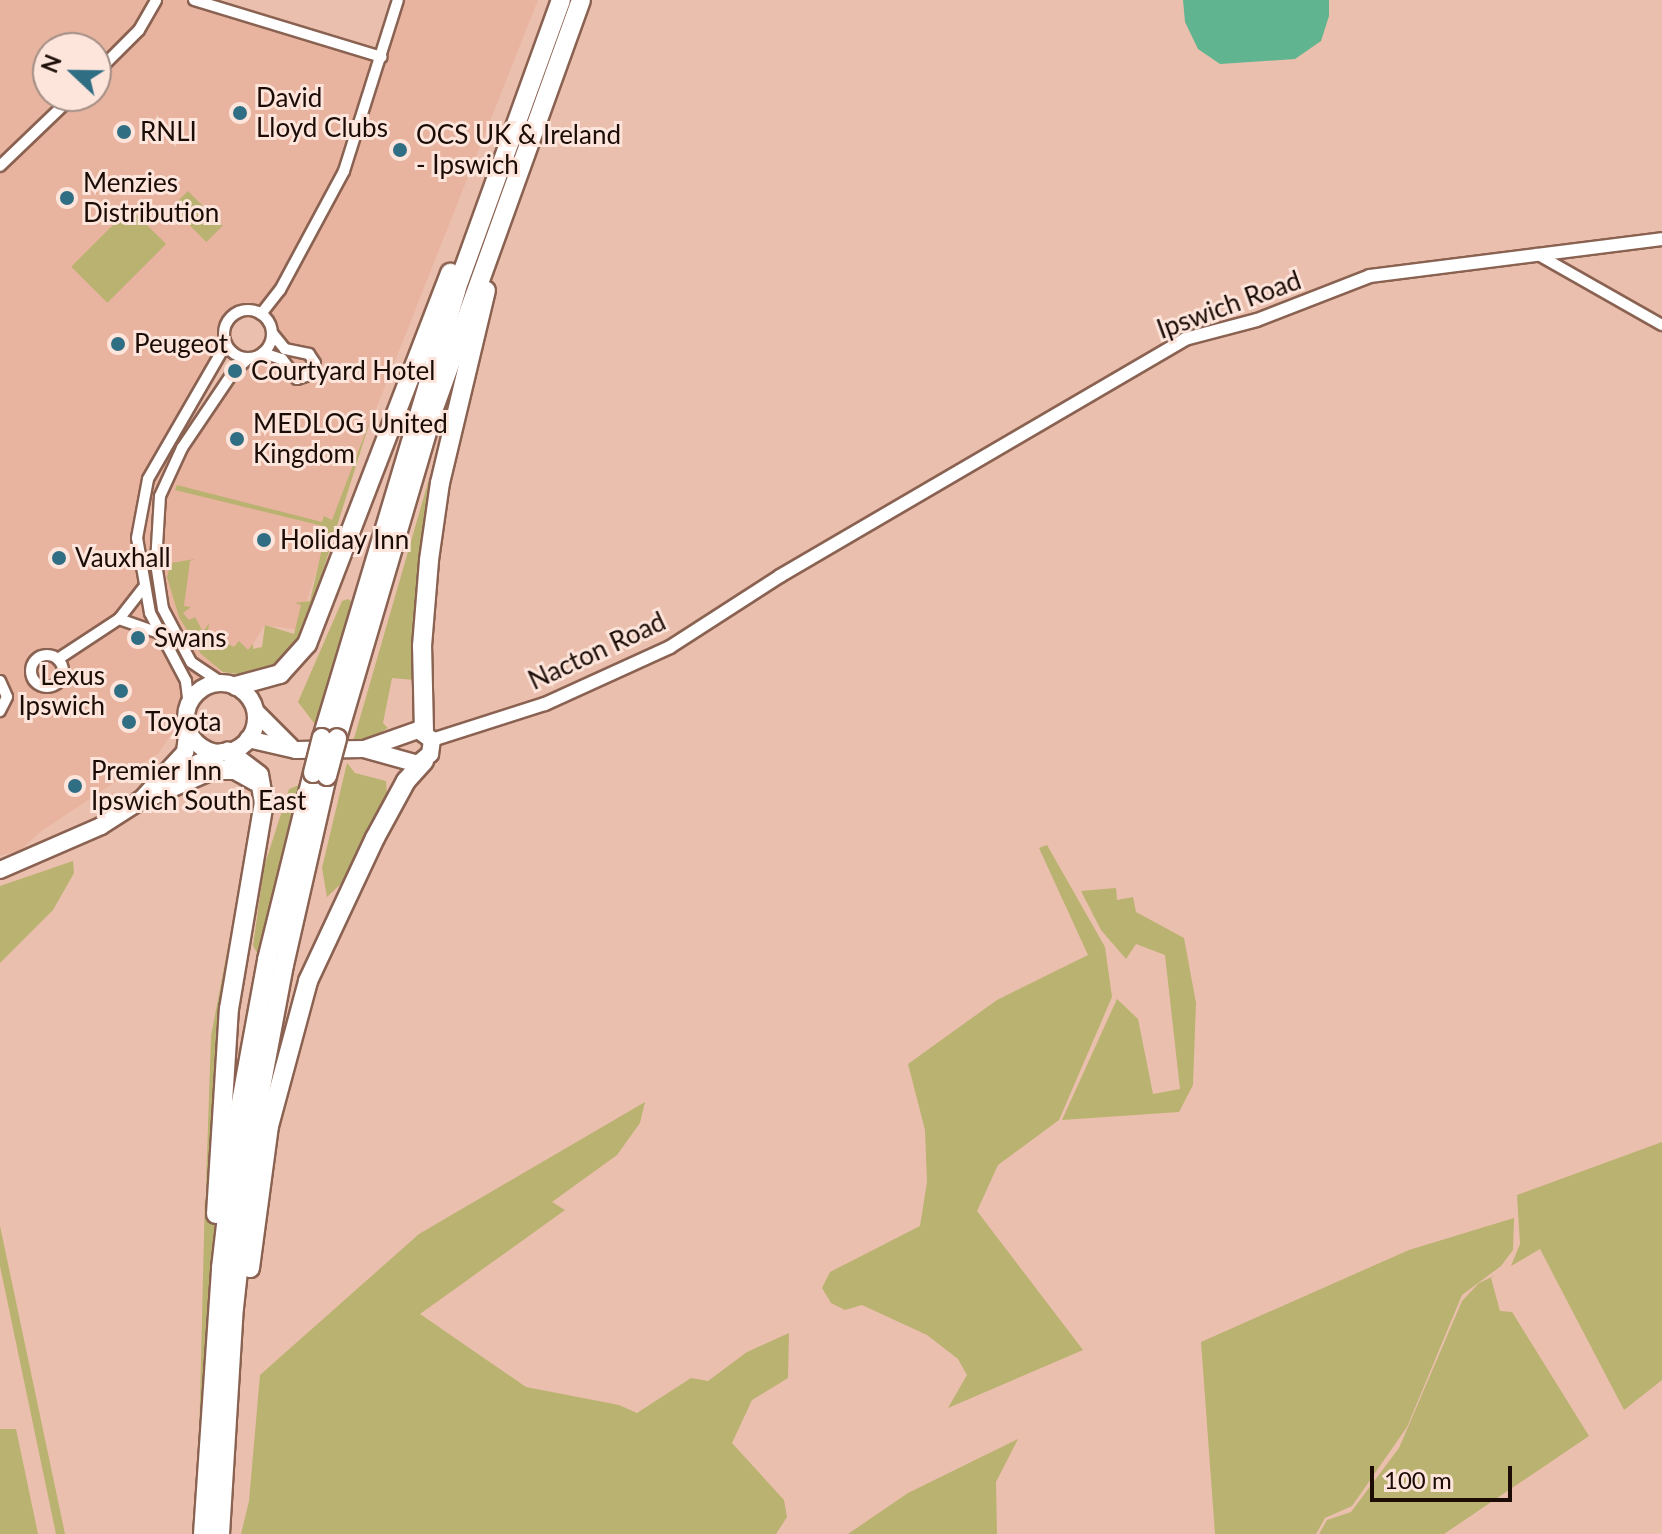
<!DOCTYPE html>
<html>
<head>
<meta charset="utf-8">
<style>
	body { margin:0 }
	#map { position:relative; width:1662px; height:1534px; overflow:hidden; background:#ebbfad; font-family:Lato,sans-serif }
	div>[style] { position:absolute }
	.built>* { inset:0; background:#e8b49f }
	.green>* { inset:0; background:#b9b270; transform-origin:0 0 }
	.water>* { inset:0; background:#60b590 }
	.roads { filter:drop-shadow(2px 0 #8a6252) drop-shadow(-2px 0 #8a6252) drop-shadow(0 2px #8a6252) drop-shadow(0 -2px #8a6252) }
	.minor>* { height:10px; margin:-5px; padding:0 5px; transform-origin:5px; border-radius:5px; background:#fff }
	.minor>.ring { margin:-5px; padding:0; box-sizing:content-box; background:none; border:10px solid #fff; border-radius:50% }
	.tertiary>* { height:12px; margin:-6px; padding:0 6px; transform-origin:6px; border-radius:6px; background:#fff }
	.primary>* { height:16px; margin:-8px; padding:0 8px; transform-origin:8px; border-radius:8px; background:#fff }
	.primary>.ring { margin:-8px; padding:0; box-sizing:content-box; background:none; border:16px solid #fff; border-radius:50% }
	.trunk>* { height:18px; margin:-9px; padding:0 9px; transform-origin:9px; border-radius:9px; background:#fff }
	.bridges { filter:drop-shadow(2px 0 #8a6252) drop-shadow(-2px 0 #8a6252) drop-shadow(0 2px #8a6252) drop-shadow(0 -2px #8a6252) }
	.trunk-bridge>* { height:18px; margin:-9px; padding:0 9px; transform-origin:9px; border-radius:9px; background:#fff }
	.dots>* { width:22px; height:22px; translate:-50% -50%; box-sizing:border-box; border:4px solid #fde5dc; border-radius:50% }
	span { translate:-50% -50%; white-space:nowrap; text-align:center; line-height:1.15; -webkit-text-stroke:6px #fde5dc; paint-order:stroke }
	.poi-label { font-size:26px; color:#1b0c06 }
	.left { translate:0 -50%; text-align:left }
	.right { translate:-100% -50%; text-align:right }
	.street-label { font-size:26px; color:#1b0c06 }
	.north { position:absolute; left:32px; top:32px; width:80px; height:80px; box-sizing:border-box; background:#fde5dc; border:2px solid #a38e86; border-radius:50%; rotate:292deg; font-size:22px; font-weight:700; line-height:32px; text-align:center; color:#1b0c06 }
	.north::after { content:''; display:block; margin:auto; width:28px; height:36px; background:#306e84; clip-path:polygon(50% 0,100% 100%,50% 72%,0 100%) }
	.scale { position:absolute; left:1370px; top:1466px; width:142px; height:36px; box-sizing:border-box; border:4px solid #1b0c06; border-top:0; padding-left:10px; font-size:24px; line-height:28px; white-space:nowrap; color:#1b0c06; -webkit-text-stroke:6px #fde5dc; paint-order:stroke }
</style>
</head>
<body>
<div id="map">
	<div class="built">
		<div style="clip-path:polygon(evenodd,0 0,194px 0,382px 57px,398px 0,538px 0,332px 520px,298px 630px,265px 625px,236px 670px,211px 672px,193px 684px,179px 702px,173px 731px,159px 753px,40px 832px,21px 850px,0 856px,0 0,48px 48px,96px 48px,96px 96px,48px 96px,48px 48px,0 0,245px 310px,270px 322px,268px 348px,249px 358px,182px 447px,168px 437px,226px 344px,229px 320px,245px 310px)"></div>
	</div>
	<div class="green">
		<div style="left:188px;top:191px;width:49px;height:23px;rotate:45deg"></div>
		<div style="left:130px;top:208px;width:51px;height:83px;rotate:45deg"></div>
		<div style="clip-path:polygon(371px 418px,310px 612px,292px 650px,294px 660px,254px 676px,223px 672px,201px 654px,179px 617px,167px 577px,171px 563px,195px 559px,190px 561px,184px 606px,191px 607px,183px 613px,189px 620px,195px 617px,203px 632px,209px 623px,208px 631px,219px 638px,223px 633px,222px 641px,234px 647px,239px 641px,248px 650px,253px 644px,253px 649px,262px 647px,265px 625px,294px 634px,301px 605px,295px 603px,310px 601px,327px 527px,175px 490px,177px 485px,322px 522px,324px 516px,332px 520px)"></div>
		<div style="clip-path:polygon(429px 479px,433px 481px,415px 680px,392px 678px,383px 723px,388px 728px,351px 749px)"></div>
		<div style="clip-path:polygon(348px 599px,355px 604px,317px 727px,298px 702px,342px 601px)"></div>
		<div style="clip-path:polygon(347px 763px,355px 773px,386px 781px,387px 795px,347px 878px,327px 897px,322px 868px)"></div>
		<div style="clip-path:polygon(299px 785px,306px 787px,266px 951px,258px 954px,253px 946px,264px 867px,289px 789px)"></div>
		<div style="clip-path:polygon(1047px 845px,1105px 947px,1112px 997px,1059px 1120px,998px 1165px,977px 1211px,1083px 1350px,948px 1408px,967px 1375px,958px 1359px,927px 1335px,862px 1305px,845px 1310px,831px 1303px,822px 1288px,830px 1272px,920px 1226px,927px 1182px,925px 1130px,908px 1064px,997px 1000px,1088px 955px,1039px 848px)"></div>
		<div style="clip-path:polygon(247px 847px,227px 981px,211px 1379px,206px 1441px,199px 1441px,205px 1195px,209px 1222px,215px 1222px,206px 1186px,211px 1036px)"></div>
		<div style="clip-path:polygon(73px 861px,74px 873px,53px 910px,0 963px,0 886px)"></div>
		<div style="clip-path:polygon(1116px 888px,1117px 900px,1133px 897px,1136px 912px,1184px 938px,1196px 1003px,1193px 1085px,1179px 1112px,1062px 1120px,1117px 999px,1138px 1019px,1153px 1094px,1180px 1089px,1165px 955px,1136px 944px,1126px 959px,1101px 930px,1081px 891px)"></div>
		<div style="clip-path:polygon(645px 1102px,640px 1123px,617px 1155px,552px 1202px,565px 1210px,420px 1314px,526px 1387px,619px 1405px,637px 1413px,691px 1378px,708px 1381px,747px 1352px,789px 1333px,788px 1378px,752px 1400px,732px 1443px,784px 1500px,787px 1517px,776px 1534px,241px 1534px,249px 1501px,260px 1375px,419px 1234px)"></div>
		<div style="clip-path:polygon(1662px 1142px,1662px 1380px,1624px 1410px,1540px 1249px,1511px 1266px,1520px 1244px,1517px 1195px)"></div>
		<div style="clip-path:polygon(1514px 1218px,1513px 1250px,1501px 1266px,1462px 1295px,1407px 1427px,1352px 1506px,1325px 1518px,1316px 1534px,1215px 1534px,1201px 1342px,1409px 1250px)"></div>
		<div style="clip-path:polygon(0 1226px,65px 1534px,56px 1534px,0 1266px)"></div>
		<div style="clip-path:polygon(1496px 1275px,1491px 1278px,1500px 1311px,1512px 1312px,1589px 1436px,1444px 1534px,1319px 1534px,1327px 1520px,1351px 1512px,1399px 1448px,1462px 1301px,1479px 1283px)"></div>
		<div style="clip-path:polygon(0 1429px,16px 1429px,38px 1534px,0 1534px)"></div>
		<div style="clip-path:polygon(1018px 1439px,996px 1482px,997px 1534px,848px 1534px,908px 1493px)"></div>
	</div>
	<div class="water">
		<div style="clip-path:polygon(1183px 0,1329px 0,1329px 16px,1321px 41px,1295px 59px,1220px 64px,1198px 49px,1185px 22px)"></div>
	</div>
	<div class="roads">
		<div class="minor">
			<div style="left:194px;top:0;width:196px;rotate:16.9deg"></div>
			<div style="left:96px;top:73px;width:61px;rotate:-45deg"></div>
			<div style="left:139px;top:30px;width:34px;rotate:-60deg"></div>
			<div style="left:0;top:166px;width:101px;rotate:-43.8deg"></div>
			<div style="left:1537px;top:254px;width:144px;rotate:29.6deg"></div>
			<div class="ring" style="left:224px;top:310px;width:38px;height:38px"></div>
			<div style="left:261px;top:314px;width:31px;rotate:-52deg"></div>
			<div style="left:280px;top:290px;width:135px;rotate:-61.7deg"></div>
			<div style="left:344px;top:171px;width:179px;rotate:-72.5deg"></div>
			<div style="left:263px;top:353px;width:20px;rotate:18deg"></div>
			<div style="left:282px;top:359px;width:25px;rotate:53deg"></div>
			<div style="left:297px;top:379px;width:16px;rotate:-18deg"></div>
			<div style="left:312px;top:374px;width:11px;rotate:-75deg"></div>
			<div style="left:315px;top:363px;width:11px;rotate:-124deg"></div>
			<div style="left:309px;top:354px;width:25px;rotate:-168deg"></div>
			<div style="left:285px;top:349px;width:19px;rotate:-129deg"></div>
			<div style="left:119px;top:619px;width:42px;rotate:19.3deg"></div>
			<div class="ring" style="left:31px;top:655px;width:22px;height:22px"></div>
			<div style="left:58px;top:659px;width:73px;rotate:-33.3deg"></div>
			<div style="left:119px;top:619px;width:39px;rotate:-52deg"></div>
			<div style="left:0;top:681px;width:17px;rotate:66deg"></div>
			<div style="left:7px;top:697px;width:16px;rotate:117deg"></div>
			<div style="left:222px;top:683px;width:37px;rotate:-146deg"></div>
			<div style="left:191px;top:662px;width:60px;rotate:-117.8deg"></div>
			<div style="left:163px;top:609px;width:47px;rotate:-98.7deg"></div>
			<div style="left:156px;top:563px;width:67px;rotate:-86.6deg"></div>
			<div style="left:160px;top:496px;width:53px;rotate:-65.4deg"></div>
			<div style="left:182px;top:448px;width:93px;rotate:-56deg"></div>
			<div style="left:234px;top:371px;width:20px;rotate:-41deg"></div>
			<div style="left:189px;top:706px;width:25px;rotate:-97deg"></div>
			<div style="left:186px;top:681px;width:77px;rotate:-117.9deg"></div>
			<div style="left:150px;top:613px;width:76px;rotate:-99.8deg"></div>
			<div style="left:137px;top:538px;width:60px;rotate:-79.4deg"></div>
			<div style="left:148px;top:479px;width:156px;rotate:-60deg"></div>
		</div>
		<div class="tertiary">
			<div style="left:432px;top:740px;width:119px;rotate:-17.7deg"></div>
			<div style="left:545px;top:704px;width:137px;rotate:-24.5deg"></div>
			<div style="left:670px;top:647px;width:131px;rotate:-32.8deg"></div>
			<div style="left:780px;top:576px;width:469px;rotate:-30.3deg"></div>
			<div style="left:1185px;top:339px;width:74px;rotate:-14.8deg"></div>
			<div style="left:1257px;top:320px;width:121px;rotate:-21.3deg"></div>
			<div style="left:1370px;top:276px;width:294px;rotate:-7.2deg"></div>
		</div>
		<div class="primary">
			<div class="ring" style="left:186px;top:683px;width:54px;height:54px"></div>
			<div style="left:256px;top:712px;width:49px;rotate:45deg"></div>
			<div style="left:248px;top:739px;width:49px;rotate:12.9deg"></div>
			<div style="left:296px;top:750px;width:68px;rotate:-0.8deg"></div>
			<div style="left:364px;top:749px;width:56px;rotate:15.5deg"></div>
			<div style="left:418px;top:764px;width:16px;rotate:-40deg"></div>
			<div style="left:430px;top:754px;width:14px;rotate:-82deg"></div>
			<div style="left:432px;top:740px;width:17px;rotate:-144deg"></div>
			<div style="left:418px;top:730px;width:57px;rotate:160.6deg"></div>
			<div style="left:169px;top:776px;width:58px;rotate:-24.4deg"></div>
			<div style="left:0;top:870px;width:110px;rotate:-23.5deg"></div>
			<div style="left:101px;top:826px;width:46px;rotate:-32.7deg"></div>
			<div style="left:140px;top:801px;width:67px;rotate:-47.4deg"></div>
			<div style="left:185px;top:752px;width:26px;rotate:-83deg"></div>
		</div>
		<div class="trunk">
			<div style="left:236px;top:686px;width:46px;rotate:-15.3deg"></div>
			<div style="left:280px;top:674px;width:40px;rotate:-48deg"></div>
			<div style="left:307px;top:644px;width:398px;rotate:-68.9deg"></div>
			<div style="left:424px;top:732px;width:86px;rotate:-91.3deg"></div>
			<div style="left:422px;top:646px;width:86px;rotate:-85.3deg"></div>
			<div style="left:429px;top:560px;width:78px;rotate:-81.9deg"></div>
			<div style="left:440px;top:483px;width:198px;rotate:-76.6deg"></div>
			<div style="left:322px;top:738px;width:468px;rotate:-73.3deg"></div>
			<div style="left:456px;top:290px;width:308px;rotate:-70.1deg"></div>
			<div style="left:337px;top:738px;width:341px;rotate:-73.6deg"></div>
			<div style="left:433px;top:411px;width:437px;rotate:-70.2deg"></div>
			<div style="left:140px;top:801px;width:78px;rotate:-23.3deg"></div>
			<div style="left:212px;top:770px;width:23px"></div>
			<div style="left:235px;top:770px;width:23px;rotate:29deg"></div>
			<div style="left:216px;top:1214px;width:205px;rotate:-86.4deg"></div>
			<div style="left:229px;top:1009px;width:209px;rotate:-80.4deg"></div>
			<div style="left:264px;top:803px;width:28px;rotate:-100deg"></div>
			<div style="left:259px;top:775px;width:39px;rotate:-143deg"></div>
			<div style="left:250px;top:1268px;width:143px;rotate:-82.4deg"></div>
			<div style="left:269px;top:1126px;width:150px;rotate:-74.9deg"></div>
			<div style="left:308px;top:981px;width:158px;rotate:-64.9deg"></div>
			<div style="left:375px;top:838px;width:65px;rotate:-61.5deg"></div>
			<div style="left:406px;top:781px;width:27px;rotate:-48deg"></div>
			<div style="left:203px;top:1534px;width:267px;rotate:-86.1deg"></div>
			<div style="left:221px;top:1268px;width:156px;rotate:-83.4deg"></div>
			<div style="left:239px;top:1113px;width:156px;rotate:-79.6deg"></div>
			<div style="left:267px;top:960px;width:193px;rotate:-76.2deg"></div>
			<div style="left:220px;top:1534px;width:226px;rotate:-86.5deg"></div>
			<div style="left:234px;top:1308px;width:184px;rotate:-83.8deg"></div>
			<div style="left:254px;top:1125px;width:163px;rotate:-79.4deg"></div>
			<div style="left:284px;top:965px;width:194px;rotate:-77.2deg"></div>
		</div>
	</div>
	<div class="bridges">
		<div class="trunk-bridge">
			<div style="left:313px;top:773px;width:36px;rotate:-76deg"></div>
			<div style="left:327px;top:776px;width:39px;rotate:-75deg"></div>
		</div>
	</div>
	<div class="dots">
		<div style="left:240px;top:113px;background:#306e84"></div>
		<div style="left:124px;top:132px;background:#306e84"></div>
		<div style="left:400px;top:150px;background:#306e84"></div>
		<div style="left:67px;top:198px;background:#306e84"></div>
		<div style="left:118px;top:344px;background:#306e84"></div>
		<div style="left:235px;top:371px;background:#306e84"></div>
		<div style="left:237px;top:439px;background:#306e84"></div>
		<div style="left:264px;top:540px;background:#306e84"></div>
		<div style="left:59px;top:558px;background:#306e84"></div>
		<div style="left:138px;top:638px;background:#306e84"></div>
		<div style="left:121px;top:691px;background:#306e84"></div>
		<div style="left:129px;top:722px;background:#306e84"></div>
		<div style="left:75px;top:786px;background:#306e84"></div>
	</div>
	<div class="poi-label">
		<span class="left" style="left:256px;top:113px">David<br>Lloyd Clubs</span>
		<span class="left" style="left:140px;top:132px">RNLI</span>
		<span class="left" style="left:416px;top:150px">OCS UK &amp; Ireland<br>- Ipswich</span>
		<span class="left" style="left:83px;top:198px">Menzies<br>Distribution</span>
		<span class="left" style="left:134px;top:344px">Peugeot</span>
		<span class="left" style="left:251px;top:371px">Courtyard Hotel</span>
		<span class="left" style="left:253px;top:439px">MEDLOG United<br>Kingdom</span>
		<span class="left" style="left:280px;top:540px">Holiday Inn</span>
		<span class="left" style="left:75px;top:558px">Vauxhall</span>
		<span class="left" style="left:154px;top:638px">Swans</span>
		<span class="right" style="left:105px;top:691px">Lexus<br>Ipswich</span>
		<span class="left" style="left:145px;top:722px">Toyota</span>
		<span class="left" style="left:91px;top:786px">Premier Inn<br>Ipswich South East</span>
	</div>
	<div class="street-label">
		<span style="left:1229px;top:305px;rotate:-20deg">Ipswich Road</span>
		<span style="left:597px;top:651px;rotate:-25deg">Nacton Road</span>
	</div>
	<div class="north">N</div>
	<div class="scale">100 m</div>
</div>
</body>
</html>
